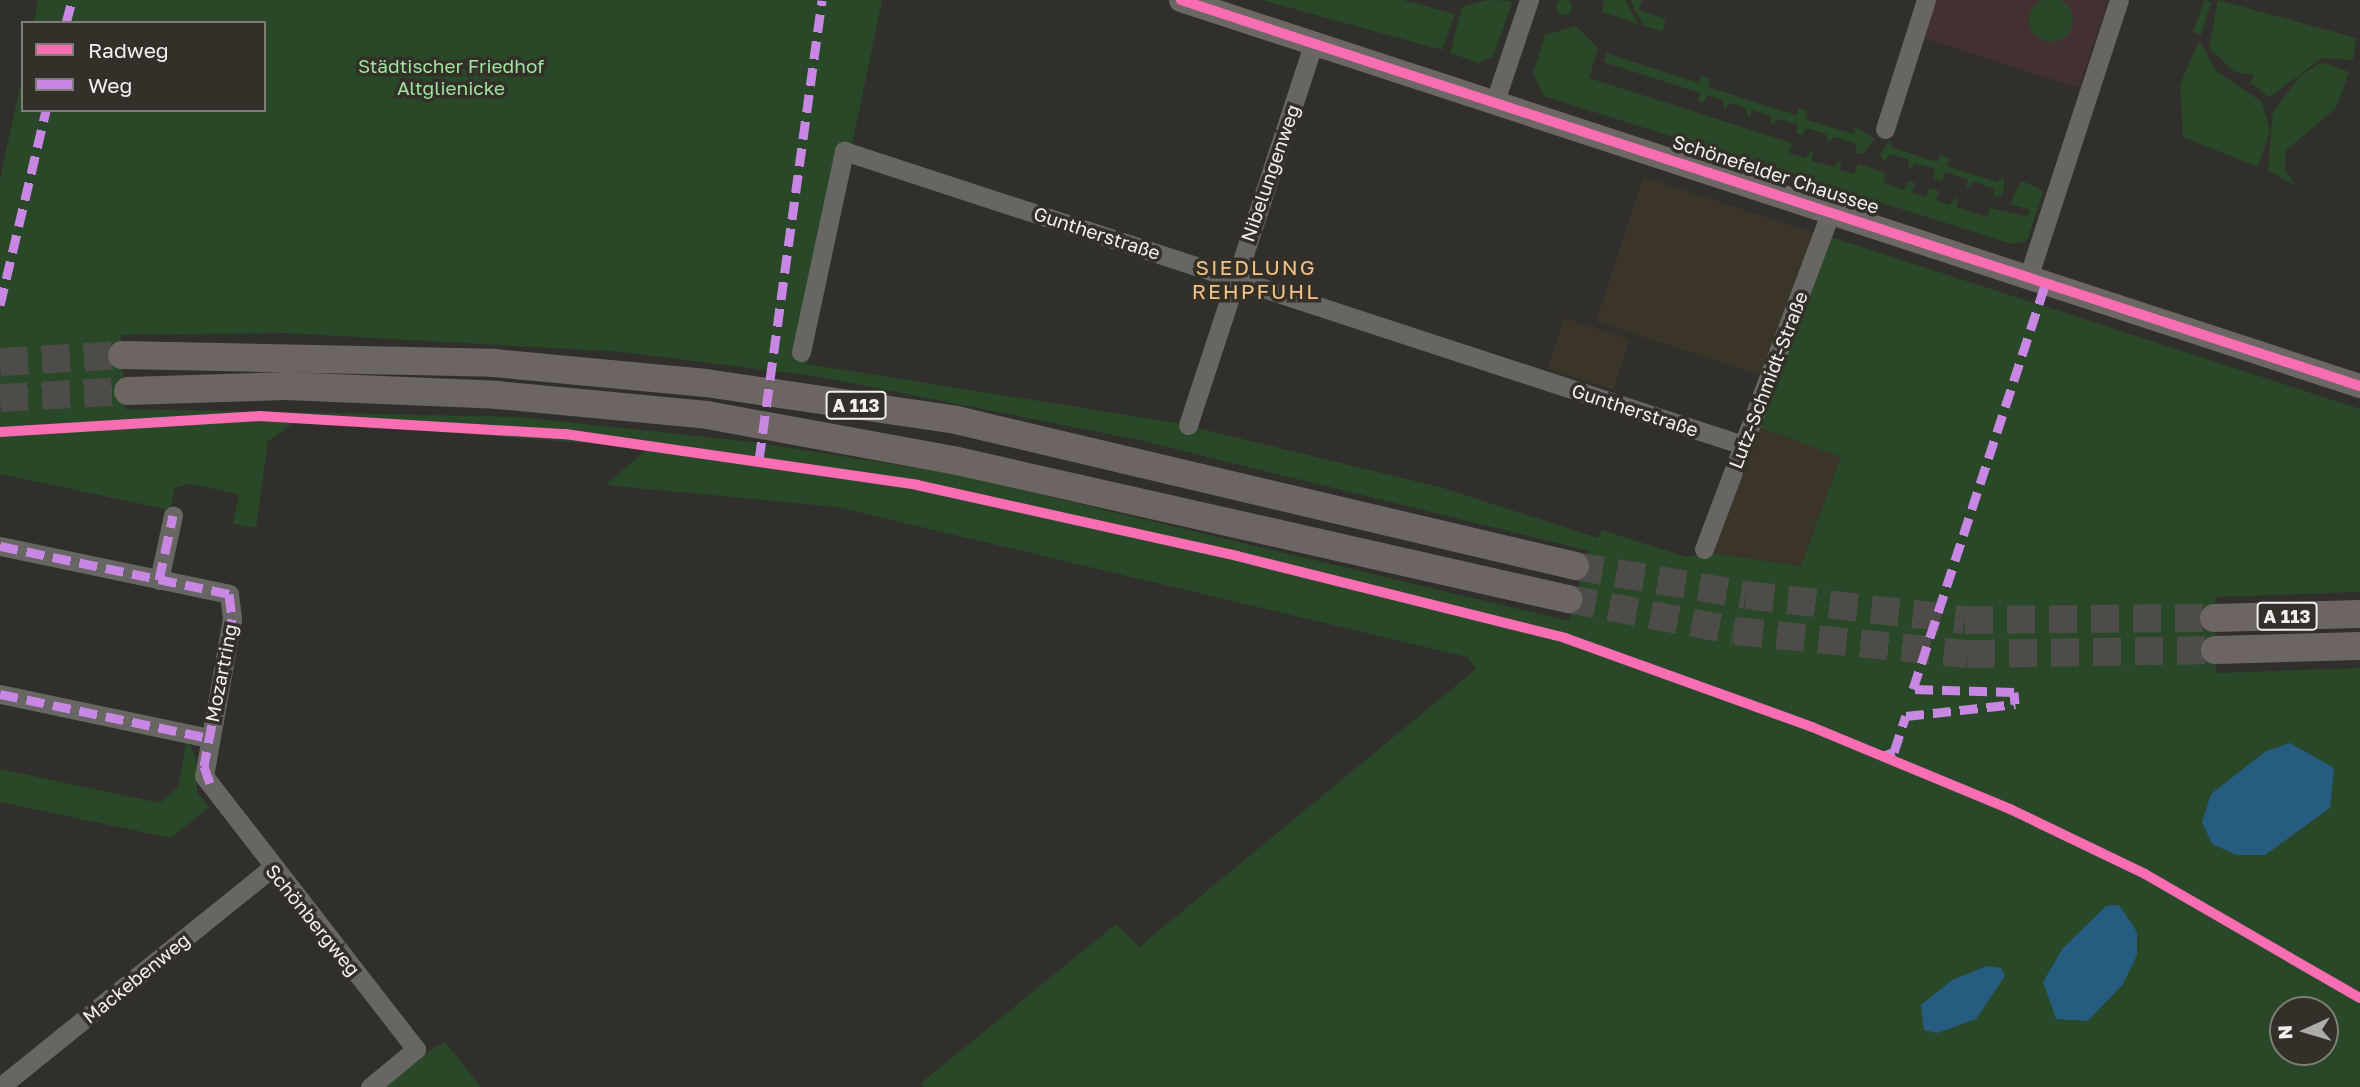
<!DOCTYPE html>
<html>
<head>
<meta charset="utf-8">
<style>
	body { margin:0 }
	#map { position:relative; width:2360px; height:1087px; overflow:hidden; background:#312f2b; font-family:"Golos Text",sans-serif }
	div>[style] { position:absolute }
	.built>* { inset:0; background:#3b3529; transform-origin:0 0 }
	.education>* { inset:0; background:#433131 }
	.green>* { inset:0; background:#294828 }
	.round { border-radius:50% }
	.water>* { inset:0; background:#275c81 }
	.highway-tunnel>* { height:28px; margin-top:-14px; transform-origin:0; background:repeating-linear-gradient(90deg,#4e4c48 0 28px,transparent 0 42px) }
	.minor>* { height:19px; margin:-9.5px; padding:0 9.5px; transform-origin:9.5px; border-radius:9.5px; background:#676663 }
	.major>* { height:24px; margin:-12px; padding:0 12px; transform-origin:12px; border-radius:12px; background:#6d6764 }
	.highway>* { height:28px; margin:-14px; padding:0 14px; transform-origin:14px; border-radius:14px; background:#6c6562 }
	.quiet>* { height:9px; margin-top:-4.5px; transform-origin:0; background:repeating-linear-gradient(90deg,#c787e3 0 18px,transparent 0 27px) }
	.cycleway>* { height:10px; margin:-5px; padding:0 5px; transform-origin:5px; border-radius:5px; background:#f96db3 }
	span { translate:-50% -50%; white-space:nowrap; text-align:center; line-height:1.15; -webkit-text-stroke:7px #333029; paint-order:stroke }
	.shield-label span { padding:2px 5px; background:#333029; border:2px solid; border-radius:5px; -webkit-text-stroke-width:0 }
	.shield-label { font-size:18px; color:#f2f0eb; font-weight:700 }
	.park-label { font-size:19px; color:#9fe59e }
	.street-label { font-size:19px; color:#f2f0eb }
	.neighbourhood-label { font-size:21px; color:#f7c384; letter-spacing:2px }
	.legend { position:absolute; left:21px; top:21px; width:245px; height:91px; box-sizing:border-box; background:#333029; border:2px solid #7f7d77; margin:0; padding:9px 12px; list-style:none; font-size:21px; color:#f2f0eb }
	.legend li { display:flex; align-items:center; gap:14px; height:35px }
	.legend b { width:35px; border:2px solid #7f7d77 }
	.north { position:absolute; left:2269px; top:996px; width:70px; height:70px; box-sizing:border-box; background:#333029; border:2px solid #7f7d77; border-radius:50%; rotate:266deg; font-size:19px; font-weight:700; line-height:28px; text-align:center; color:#f2f0eb }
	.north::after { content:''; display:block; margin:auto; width:24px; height:32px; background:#aeaca8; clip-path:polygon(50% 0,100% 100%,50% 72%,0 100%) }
</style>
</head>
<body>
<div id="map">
	<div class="built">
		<div style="left:1643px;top:177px;width:182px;height:152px;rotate:18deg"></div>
		<div style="left:1564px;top:318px;width:69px;height:53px;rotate:18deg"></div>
		<div style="clip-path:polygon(1756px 426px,1841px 457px,1801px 566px,1711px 553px)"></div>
	</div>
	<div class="education">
		<div style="clip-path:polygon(1935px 0,2108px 0,2079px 88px,1923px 38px)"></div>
	</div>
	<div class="green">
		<div class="round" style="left:2029px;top:-2px;width:44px;height:44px"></div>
		<div class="round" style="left:1556px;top:-1px;width:16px;height:16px"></div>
		<div style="clip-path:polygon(evenodd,38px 0,882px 0,807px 364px,1177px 423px,1443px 488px,1598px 538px,1602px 530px,1686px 557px,1711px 553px,1801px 566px,1841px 457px,1756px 426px,1828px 236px,2360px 409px,2360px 592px,2215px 597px,2216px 673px,2360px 668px,2360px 1087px,924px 1087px,921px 1083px,1116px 924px,1139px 947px,1476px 669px,1467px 657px,837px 507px,605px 485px,649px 448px,296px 421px,268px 441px,256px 528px,233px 524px,239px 494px,190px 484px,175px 488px,170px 510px,0 474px,0 179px,23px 73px,23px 110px,264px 110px,264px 23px,34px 23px,38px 0,286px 333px,623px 352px,815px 376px,1139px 440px,1589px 551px,1569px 621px,954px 474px,753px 442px,520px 417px,125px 409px,121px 335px,286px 333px,38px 0,2283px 1010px,2325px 1010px,2325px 1052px,2283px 1052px,2283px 1010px)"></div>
		<div style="clip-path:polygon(1262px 0,1403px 0,1455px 14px,1442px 50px)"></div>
		<div style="clip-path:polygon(1487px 0,1513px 1px,1493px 56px,1479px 63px,1450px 53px,1462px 7px)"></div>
		<div style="clip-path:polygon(1604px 0,1625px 0,1638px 24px,1602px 12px)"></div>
		<div style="clip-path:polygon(1630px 0,1642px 0,1639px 10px,1666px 19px,1662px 31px,1644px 26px)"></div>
		<div style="clip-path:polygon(2205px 0,2211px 3px,2201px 35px,2193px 32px)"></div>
		<div style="clip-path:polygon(2218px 0,2356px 38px,2353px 60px,2322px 58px,2269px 97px,2250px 83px,2254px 75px,2235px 72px,2209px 48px)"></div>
		<div style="clip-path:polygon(1576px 26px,1598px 48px,1589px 78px,1792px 143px,1789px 153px,1805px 158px,1813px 150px,1812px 161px,1834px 167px,1841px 159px,1840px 170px,1854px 174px,1858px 164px,1886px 173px,1883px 183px,1904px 190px,1908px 181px,1915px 183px,1912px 193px,1926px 197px,1929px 188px,1939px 191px,1936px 200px,1949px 205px,1958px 197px,1957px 207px,1987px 217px,1990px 208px,2028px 217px,2030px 210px,2010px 204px,2021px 181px,2037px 187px,2043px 192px,2027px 241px,2012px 244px,1544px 96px,1533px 73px,1545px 35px)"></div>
		<div style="clip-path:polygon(2199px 40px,2216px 71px,2262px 102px,2270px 131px,2258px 167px,2183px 137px,2180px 85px)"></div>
		<div style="clip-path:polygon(1606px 53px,1699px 83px,1701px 76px,1710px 79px,1708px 87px,1796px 115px,1799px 108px,1808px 111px,1805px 119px,1853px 134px,1855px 127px,1875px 139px,1863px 154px,1855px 152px,1857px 144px,1835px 137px,1827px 143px,1827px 134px,1806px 128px,1803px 135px,1796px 133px,1798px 125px,1778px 119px,1771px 125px,1771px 116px,1752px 110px,1749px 118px,1745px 108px,1730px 103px,1724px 110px,1723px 101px,1707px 95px,1704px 103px,1698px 101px,1700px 93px,1604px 62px)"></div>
		<div style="clip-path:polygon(2322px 62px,2349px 72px,2336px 108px,2285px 151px,2285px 170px,2296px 186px,2268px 170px,2273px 112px,2300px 76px)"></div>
		<div style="clip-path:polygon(1890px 139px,1891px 147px,1937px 162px,1940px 155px,1949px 158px,1947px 166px,1997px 182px,2004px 176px,2003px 194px,1993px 198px,1995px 189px,1974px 182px,1966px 189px,1968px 180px,1945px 172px,1942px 181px,1933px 178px,1935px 169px,1916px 163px,1908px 170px,1909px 160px,1890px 154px,1884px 162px,1880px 155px)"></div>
		<div style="clip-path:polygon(187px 740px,196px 758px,197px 792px,209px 807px,171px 838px,0 802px,0 769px,160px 803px,178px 787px)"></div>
		<div style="clip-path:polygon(445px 1042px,481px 1087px,384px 1087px,432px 1049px)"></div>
	</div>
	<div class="water">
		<div style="clip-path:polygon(2290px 743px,2334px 768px,2330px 808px,2265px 855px,2237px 855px,2212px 844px,2202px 822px,2211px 794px,2266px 751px)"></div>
		<div style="clip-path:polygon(2119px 905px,2137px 932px,2137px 955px,2123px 984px,2088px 1021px,2056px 1019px,2043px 982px,2063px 948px,2106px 906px)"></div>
		<div style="clip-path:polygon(1987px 966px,2001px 968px,2005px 976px,1976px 1019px,1937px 1033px,1924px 1030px,1921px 1005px,1952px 980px)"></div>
	</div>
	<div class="highway-tunnel">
		<div style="left:0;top:362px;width:122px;rotate:-3.3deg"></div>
		<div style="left:0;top:398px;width:128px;rotate:-3.1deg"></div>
		<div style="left:1575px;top:566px;width:173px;rotate:9.6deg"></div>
		<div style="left:1746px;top:595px;width:220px;rotate:6.5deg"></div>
		<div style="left:1965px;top:620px;width:249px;rotate:-0.5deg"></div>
		<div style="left:1568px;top:599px;width:170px;rotate:10.8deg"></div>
		<div style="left:1735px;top:631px;width:233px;rotate:5.7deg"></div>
		<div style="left:1967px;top:654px;width:248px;rotate:-0.9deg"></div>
	</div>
	<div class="minor">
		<div style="left:1495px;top:101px;width:107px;rotate:-71.4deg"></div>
		<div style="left:1885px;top:129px;width:135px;rotate:-72.4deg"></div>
		<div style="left:2029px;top:275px;width:289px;rotate:-71.9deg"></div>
		<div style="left:801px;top:352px;width:206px;rotate:-77.9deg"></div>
		<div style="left:844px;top:151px;width:946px;rotate:18.11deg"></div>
		<div style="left:1188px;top:425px;width:404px;rotate:-71.8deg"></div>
		<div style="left:0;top:546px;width:234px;rotate:11.8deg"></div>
		<div style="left:229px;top:594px;width:25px;rotate:83deg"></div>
		<div style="left:232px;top:619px;width:159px;rotate:100.1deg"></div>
		<div style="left:204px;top:776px;width:346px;rotate:52.2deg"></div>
		<div style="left:416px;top:1049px;width:60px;rotate:140.4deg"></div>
		<div style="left:1704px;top:549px;width:361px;rotate:-69.4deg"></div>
		<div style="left:159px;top:580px;width:66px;rotate:-77.8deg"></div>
		<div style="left:0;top:694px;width:214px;rotate:11.9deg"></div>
		<div style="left:0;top:1087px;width:348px;rotate:-38.9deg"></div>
	</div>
	<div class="major">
		<div style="left:1181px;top:0;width:1241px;rotate:18.13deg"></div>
	</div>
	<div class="highway">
		<div style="left:122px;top:355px;width:372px;rotate:1.2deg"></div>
		<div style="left:494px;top:363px;width:213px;rotate:5.4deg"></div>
		<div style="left:706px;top:383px;width:253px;rotate:8.4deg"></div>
		<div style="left:956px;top:420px;width:636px;rotate:13.27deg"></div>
		<div style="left:128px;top:391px;width:158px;rotate:-1.8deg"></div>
		<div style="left:286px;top:386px;width:211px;rotate:2.4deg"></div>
		<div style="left:497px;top:395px;width:211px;rotate:5.4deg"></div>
		<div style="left:707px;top:415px;width:250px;rotate:10.4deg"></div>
		<div style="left:953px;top:460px;width:631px;rotate:12.74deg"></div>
		<div style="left:2214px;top:618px;width:146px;rotate:-1.6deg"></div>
		<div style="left:2215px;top:650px;width:145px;rotate:-1.6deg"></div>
	</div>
	<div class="quiet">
		<div style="left:66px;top:23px;width:24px;rotate:-75deg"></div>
		<div style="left:0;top:305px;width:200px;rotate:-76.7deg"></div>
		<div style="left:759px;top:460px;width:464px;rotate:-82.2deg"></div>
		<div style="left:0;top:546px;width:234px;rotate:11.8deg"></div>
		<div style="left:229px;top:594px;width:25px;rotate:83deg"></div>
		<div style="left:232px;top:619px;width:150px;rotate:100.8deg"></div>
		<div style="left:204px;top:766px;width:24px;rotate:71deg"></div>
		<div style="left:159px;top:580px;width:66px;rotate:-77.8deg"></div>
		<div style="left:0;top:694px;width:214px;rotate:11.9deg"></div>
		<div style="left:1882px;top:756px;width:13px;rotate:-18deg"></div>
		<div style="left:1894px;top:752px;width:38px;rotate:-72deg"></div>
		<div style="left:1906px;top:716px;width:110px;rotate:-6.3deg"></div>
		<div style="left:2015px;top:704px;width:12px;rotate:-95deg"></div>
		<div style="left:2014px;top:692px;width:101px;rotate:-178.3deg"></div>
		<div style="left:1913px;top:689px;width:429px;rotate:-71.9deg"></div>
	</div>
	<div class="cycleway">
		<div style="left:1181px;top:0;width:1241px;rotate:18.13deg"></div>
		<div style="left:0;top:432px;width:259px;rotate:-3.5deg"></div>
		<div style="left:259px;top:416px;width:307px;rotate:3.4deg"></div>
		<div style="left:565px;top:434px;width:356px;rotate:8.2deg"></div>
		<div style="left:917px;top:485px;width:328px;rotate:12.5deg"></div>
		<div style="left:1237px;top:556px;width:338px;rotate:14deg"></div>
		<div style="left:1565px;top:638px;width:263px;rotate:19.8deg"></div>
		<div style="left:1812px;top:727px;width:214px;rotate:22.5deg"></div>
		<div style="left:2010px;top:809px;width:150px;rotate:25.7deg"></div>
		<div style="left:2145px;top:874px;width:248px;rotate:30deg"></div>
	</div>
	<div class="shield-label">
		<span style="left:856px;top:405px">A 113</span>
		<span style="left:2287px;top:616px">A 113</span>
	</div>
	<div class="park-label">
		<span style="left:451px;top:77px">Städtischer Friedhof<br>Altglienicke</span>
	</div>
	<div class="street-label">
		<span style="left:1270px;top:173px;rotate:-71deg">Nibelungenweg</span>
		<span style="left:1776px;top:174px;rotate:18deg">Schönefelder Chaussee</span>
		<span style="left:1097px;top:233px;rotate:18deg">Guntherstraße</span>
		<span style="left:1768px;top:380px;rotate:-69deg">Lutz-Schmidt-Straße</span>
		<span style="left:1635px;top:410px;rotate:18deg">Guntherstraße</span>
		<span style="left:221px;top:673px;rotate:-79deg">Mozartring</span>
		<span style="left:313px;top:920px;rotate:51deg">Schönbergweg</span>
		<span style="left:136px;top:978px;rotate:-39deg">Mackebenweg</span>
	</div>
	<div class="neighbourhood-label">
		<span style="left:1256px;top:279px">SIEDLUNG<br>REHPFUHL</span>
	</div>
	<ul class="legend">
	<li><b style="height:9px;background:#f96db3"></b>Radweg</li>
	<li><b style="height:9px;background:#c787e3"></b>Weg</li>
	</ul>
	<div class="north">N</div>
</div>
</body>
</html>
